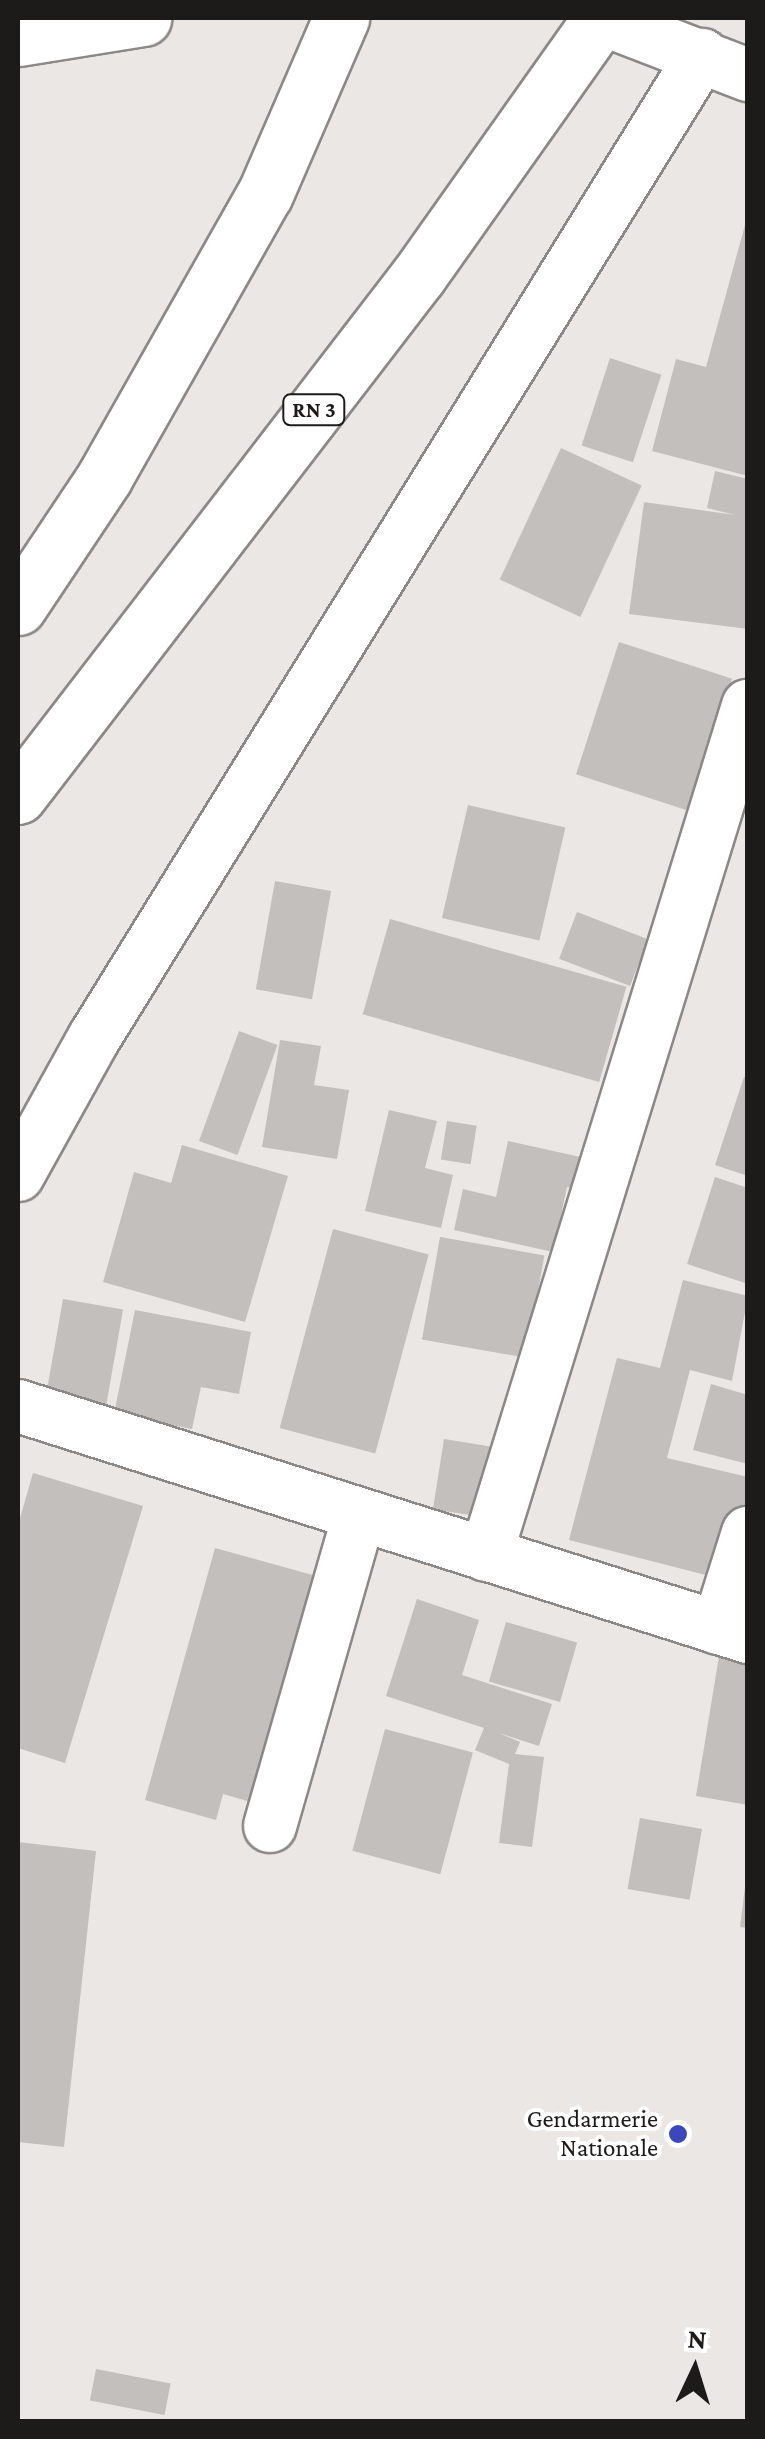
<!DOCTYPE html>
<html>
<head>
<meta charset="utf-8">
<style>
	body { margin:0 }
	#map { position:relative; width:765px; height:2439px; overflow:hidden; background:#ebe7e4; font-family:"Crimson Pro",serif }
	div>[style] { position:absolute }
	.building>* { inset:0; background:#c3bfbc; transform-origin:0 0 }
	.roads { filter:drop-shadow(2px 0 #8c8885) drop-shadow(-2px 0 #8c8885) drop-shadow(0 2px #8c8885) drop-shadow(0 -2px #8c8885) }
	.minor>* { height:52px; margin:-26px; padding:0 26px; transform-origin:26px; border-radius:26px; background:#fff }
	.secondary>* { height:55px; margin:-27.5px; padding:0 27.5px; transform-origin:27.5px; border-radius:27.5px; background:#fff }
	.primary>* { height:55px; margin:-27.5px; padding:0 27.5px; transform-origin:27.5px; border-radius:27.5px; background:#fff }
	.dots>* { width:28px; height:28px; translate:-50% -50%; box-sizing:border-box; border:5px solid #fff; border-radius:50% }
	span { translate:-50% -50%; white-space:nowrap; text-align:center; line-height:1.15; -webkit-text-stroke:8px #fff; paint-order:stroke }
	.shield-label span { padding:2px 8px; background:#fff; border:2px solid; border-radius:8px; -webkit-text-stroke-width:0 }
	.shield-label { font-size:22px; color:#1d1b1a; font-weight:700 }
	.poi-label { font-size:25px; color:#1d1b1a }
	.right { translate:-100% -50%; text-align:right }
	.frame { position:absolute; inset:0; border:20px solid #1d1b1a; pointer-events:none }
	.north { position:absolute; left:645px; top:2319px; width:100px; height:100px; -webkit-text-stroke:8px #fff; paint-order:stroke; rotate:4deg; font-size:28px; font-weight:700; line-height:40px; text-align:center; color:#1d1b1a }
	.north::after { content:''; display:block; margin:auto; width:35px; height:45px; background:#1d1b1a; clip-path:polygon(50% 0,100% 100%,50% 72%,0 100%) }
</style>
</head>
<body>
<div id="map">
	<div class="building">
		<div style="clip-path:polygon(748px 214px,748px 476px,652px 451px,676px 359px,706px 367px)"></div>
		<div style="left:610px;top:358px;width:54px;height:92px;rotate:18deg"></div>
		<div style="left:561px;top:448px;width:89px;height:145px;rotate:25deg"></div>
		<div style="clip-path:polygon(715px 471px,748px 479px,748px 629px,629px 614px,644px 502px,735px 515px,707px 508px)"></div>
		<div style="left:619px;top:642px;width:119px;height:139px;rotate:18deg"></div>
		<div style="left:468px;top:805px;width:100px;height:116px;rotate:13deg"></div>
		<div style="left:275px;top:881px;width:57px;height:110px;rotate:10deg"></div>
		<div style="left:577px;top:912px;width:76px;height:50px;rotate:21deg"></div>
		<div style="left:390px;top:919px;width:246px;height:99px;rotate:16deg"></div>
		<div style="left:239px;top:1031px;width:41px;height:117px;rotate:20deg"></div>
		<div style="clip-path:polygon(280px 1040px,321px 1046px,314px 1085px,349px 1090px,337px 1159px,262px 1147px)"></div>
		<div style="clip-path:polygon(744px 1077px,748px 1078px,748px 1176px,715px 1165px)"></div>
		<div style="clip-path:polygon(389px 1110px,437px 1121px,425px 1168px,453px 1175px,441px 1228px,365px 1211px)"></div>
		<div style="left:447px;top:1121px;width:30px;height:39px;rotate:9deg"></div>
		<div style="clip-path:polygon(508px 1141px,603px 1162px,597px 1194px,567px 1187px,553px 1252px,454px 1230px,463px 1189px,496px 1197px)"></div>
		<div style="clip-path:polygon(182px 1145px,288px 1176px,245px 1322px,103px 1282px,134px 1172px,171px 1183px)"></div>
		<div style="clip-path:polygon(715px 1177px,748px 1188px,745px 1283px,687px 1264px)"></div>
		<div style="left:333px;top:1229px;width:99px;height:206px;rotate:15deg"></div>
		<div style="left:440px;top:1237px;width:106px;height:104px;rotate:10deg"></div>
		<div style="clip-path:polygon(683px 1280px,748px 1296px,732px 1381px,690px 1370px,667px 1458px,748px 1477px,741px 1584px,569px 1540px,617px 1358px,660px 1368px)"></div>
		<div style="left:63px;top:1299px;width:61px;height:103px;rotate:10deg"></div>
		<div style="clip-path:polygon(135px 1310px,251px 1332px,239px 1394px,201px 1387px,192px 1429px,114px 1414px)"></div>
		<div style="clip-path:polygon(711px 1384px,748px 1395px,748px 1464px,693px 1450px)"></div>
		<div style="left:444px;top:1439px;width:49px;height:71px;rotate:9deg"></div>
		<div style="clip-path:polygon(33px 1473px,143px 1506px,65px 1763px,18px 1748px,18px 1525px)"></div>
		<div style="clip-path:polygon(215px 1548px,327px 1579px,258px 1804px,223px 1794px,216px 1820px,145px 1800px)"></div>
		<div style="clip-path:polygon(417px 1599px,479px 1620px,462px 1675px,552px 1704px,539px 1746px,499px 1733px,520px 1742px,515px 1754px,544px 1757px,532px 1847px,499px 1843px,509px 1764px,475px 1750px,484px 1728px,386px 1696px)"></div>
		<div style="left:506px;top:1622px;width:74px;height:62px;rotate:16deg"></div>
		<div style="clip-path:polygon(721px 1644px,748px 1649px,748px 1805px,696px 1796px)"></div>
		<div style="left:385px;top:1729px;width:91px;height:126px;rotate:15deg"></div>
		<div style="left:640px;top:1818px;width:63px;height:72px;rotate:10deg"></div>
		<div style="clip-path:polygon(18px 1842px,96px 1851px,64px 2147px,18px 2142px)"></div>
		<div style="clip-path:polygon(745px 1887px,748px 1887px,748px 1928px,740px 1927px)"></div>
		<div style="left:96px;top:2369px;width:76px;height:32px;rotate:11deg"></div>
	</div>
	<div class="roads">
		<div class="minor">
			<div style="left:600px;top:18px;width:159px;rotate:21.1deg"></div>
			<div style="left:18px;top:1175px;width:157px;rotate:-61deg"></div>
			<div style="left:94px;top:1038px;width:1156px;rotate:-58.26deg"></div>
			<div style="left:18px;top:1406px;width:766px;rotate:17.56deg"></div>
			<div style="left:486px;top:1555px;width:889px;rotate:-72.85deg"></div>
			<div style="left:718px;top:1628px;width:100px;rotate:-72.5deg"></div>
			<div style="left:270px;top:1826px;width:323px;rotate:-74deg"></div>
		</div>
		<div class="secondary">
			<div style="left:18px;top:38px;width:127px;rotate:-9.1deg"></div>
		</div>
		<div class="primary">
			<div style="left:18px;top:607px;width:155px;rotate:-56.3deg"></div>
			<div style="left:104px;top:478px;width:326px;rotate:-60.5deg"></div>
			<div style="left:265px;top:194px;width:192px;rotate:-66.6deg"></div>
			<div style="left:18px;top:796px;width:657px;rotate:-52.42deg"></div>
			<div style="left:419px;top:275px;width:315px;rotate:-54.7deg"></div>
		</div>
	</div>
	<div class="dots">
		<div style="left:678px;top:2134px;background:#3b48bb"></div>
	</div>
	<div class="shield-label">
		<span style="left:314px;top:410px">RN 3</span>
	</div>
	<div class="poi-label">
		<span class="right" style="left:658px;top:2134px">Gendarmerie<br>Nationale</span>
	</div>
	<div class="frame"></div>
	<div class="north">N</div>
</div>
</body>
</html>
